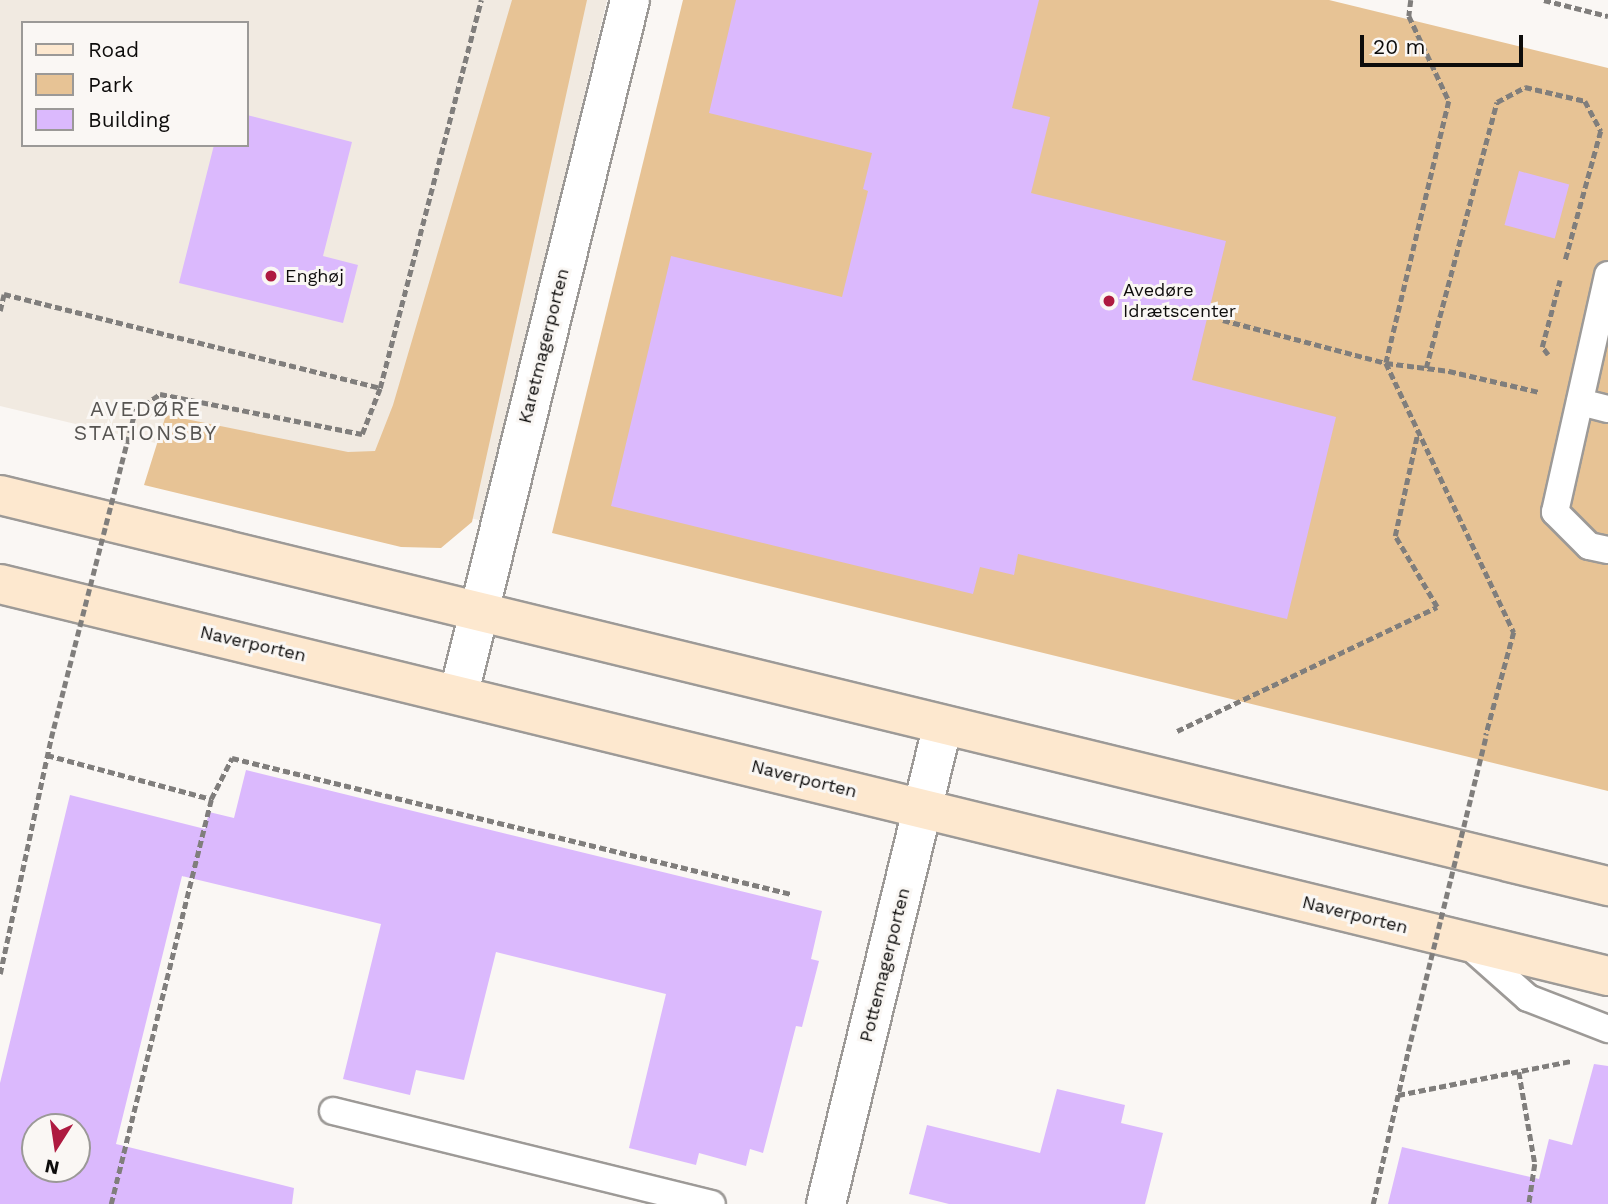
<!DOCTYPE html>
<html>
<head>
<meta charset="utf-8">
<style>
	body { margin:0 }
	#map { position:relative; width:1608px; height:1204px; overflow:hidden; background:#faf7f4; font-family:"Work Sans",sans-serif }
	div>[style] { position:absolute }
	.built>* { inset:0; background:#f1eae1 }
	.green>* { inset:0; background:#e7c395 }
	.building>* { inset:0; background:#dbb9fd; transform-origin:0 0 }
	.path>* { height:4.5px; margin-top:-2.25px; transform-origin:0; background:repeating-linear-gradient(90deg,#807e7c 0 7px,transparent 0 10.5px) }
	.roads { filter:drop-shadow(2px 0 #9d9a97) drop-shadow(-2px 0 #9d9a97) drop-shadow(0 2px #9d9a97) drop-shadow(0 -2px #9d9a97) }
	.lane>* { height:26px; margin:-13px; padding:0 13px; transform-origin:13px; border-radius:13px; background:#fff }
	.street>* { height:38px; margin:-19px; padding:0 19px; transform-origin:19px; border-radius:19px; background:#fff }
	.secondary>* { height:38px; margin:-19px; padding:0 19px; transform-origin:19px; border-radius:19px; background:#fde8cf }
	.path-bridge>* { height:4.5px; margin-top:-2.25px; transform-origin:0; background:repeating-linear-gradient(90deg,#807e7c 0 7px,transparent 0 10.5px) }
	.dots>* { width:19px; height:19px; translate:-50% -50%; box-sizing:border-box; border:4px solid #faf7f4; border-radius:50% }
	span { translate:-50% -50%; white-space:nowrap; text-align:center; line-height:1.15; -webkit-text-stroke:6px #faf7f4; paint-order:stroke }
	.poi-label { font-size:18px; color:#0d0c0b }
	.left { translate:0 -50%; text-align:left }
	.street-label { font-size:18px; color:#0d0c0b }
	.quarter-label { font-size:21px; color:#565451; letter-spacing:2px }
	.legend { position:absolute; left:21px; top:21px; width:228px; height:126px; box-sizing:border-box; background:#faf7f4; border:2px solid #9b9997; margin:0; padding:9px 12px; list-style:none; font-size:21px; color:#0d0c0b }
	.legend li { display:flex; align-items:center; gap:14px; height:35px }
	.legend b { width:35px; border:2px solid #9b9997 }
	.north { position:absolute; left:21px; top:1113px; width:70px; height:70px; box-sizing:border-box; background:#faf7f4; border:2px solid #9b9997; border-radius:50%; rotate:192deg; font-size:19px; font-weight:700; line-height:28px; text-align:center; color:#0d0c0b }
	.north::after { content:''; display:block; margin:auto; width:24px; height:32px; background:#ae1a40; clip-path:polygon(50% 0,100% 100%,50% 72%,0 100%) }
	.scale { position:absolute; left:1360px; top:35px; width:163px; height:32px; box-sizing:border-box; border:4px solid #0d0c0b; border-top:0; padding-left:9px; font-size:21px; line-height:24px; white-space:nowrap; color:#0d0c0b; -webkit-text-stroke:5px #faf7f4; paint-order:stroke }
</style>
</head>
<body>
<div id="map">
	<div class="built">
		<div style="clip-path:polygon(evenodd,0 0,607px 0,483px 521px,0 406px,0 0,23px 23px,247px 23px,247px 145px,23px 145px,23px 23px)"></div>
	</div>
	<div class="green">
		<div style="clip-path:polygon(512px 0,587px 0,472px 522px,441px 548px,401px 547px,144px 485px,166px 415px,348px 452px,375px 451px,393px 405px)"></div>
		<div style="clip-path:polygon(683px 0,1329px 0,1608px 68px,1608px 791px,552px 533px)"></div>
	</div>
	<div class="building">
		<div style="clip-path:polygon(736px 0,1039px 0,1012px 108px,1050px 117px,1031px 193px,1226px 241px,1192px 380px,1336px 417px,1287px 619px,1018px 554px,1014px 575px,980px 567px,973px 594px,611px 506px,671px 256px,842px 297px,868px 191px,863px 189px,872px 153px,709px 113px)"></div>
		<div style="clip-path:polygon(247px 115px,352px 142px,323px 256px,358px 265px,343px 323px,179px 283px,214px 145px,247px 145px)"></div>
		<div style="left:1519px;top:171px;width:52px;height:56px;rotate:15deg"></div>
		<div style="clip-path:polygon(evenodd,246px 770px,822px 911px,811px 959px,819px 961px,802px 1027px,796px 1026px,763px 1153px,750px 1149px,746px 1166px,699px 1153px,696px 1165px,629px 1148px,666px 994px,496px 952px,464px 1080px,416px 1070px,410px 1095px,343px 1079px,381px 924px,182px 876px,116px 1144px,294px 1188px,292px 1204px,0 1204px,0 1083px,70px 795px,205px 829px,209px 812px,234px 818px,246px 770px,35px 1127px,77px 1127px,77px 1169px,35px 1169px,35px 1127px)"></div>
		<div style="clip-path:polygon(1594px 1064px,1608px 1066px,1608px 1204px,1388px 1204px,1402px 1147px,1539px 1179px,1549px 1139px,1572px 1145px)"></div>
		<div style="clip-path:polygon(1057px 1089px,1125px 1105px,1121px 1123px,1163px 1133px,1145px 1204px,949px 1204px,909px 1194px,927px 1125px,1040px 1153px)"></div>
	</div>
	<div class="path">
		<div style="left:1411px;top:0;width:16px;rotate:97deg"></div>
		<div style="left:1409px;top:16px;width:94px;rotate:64.8deg"></div>
		<div style="left:1449px;top:101px;width:269px;rotate:103.5deg"></div>
		<div style="left:1386px;top:363px;width:298px;rotate:64.6deg"></div>
		<div style="left:1514px;top:632px;width:107px;rotate:105.2deg"></div>
		<div style="left:1544px;top:0;width:66px;rotate:14deg"></div>
		<div style="left:0;top:311px;width:17px;rotate:-77deg"></div>
		<div style="left:4px;top:294px;width:388px;rotate:14deg"></div>
		<div style="left:1223px;top:320px;width:169px;rotate:14.8deg"></div>
		<div style="left:1386px;top:363px;width:64px;rotate:7.2deg"></div>
		<div style="left:1449px;top:371px;width:92px;rotate:13.1deg"></div>
		<div style="left:1548px;top:355px;width:10px;rotate:-127deg"></div>
		<div style="left:1542px;top:347px;width:69px;rotate:-75deg"></div>
		<div style="left:1426px;top:368px;width:275px;rotate:-75.1deg"></div>
		<div style="left:1497px;top:102px;width:32px;rotate:-28deg"></div>
		<div style="left:1525px;top:87px;width:62px;rotate:13.1deg"></div>
		<div style="left:1585px;top:101px;width:34px;rotate:62deg"></div>
		<div style="left:1601px;top:131px;width:136px;rotate:105.4deg"></div>
		<div style="left:135px;top:411px;width:30px;rotate:-34deg"></div>
		<div style="left:160px;top:394px;width:206px;rotate:11.2deg"></div>
		<div style="left:362px;top:434px;width:49px;rotate:-68.6deg"></div>
		<div style="left:380px;top:388px;width:401px;rotate:-75.4deg"></div>
		<div style="left:1177px;top:731px;width:288px;rotate:-25.5deg"></div>
		<div style="left:1437px;top:607px;width:82px;rotate:-120.6deg"></div>
		<div style="left:1395px;top:536px;width:107px;rotate:-77.6deg"></div>
		<div style="left:47px;top:755px;width:170px;rotate:15deg"></div>
		<div style="left:211px;top:799px;width:46px;rotate:-62.9deg"></div>
		<div style="left:232px;top:758px;width:575px;rotate:13.67deg"></div>
		<div style="left:0;top:974px;width:241px;rotate:-77.8deg"></div>
		<div style="left:1519px;top:1072px;width:93px;rotate:80.1deg"></div>
		<div style="left:1535px;top:1164px;width:40px;rotate:98.5deg"></div>
		<div style="left:1398px;top:1095px;width:177px;rotate:-11.1deg"></div>
		<div style="left:111px;top:1204px;width:417px;rotate:-76.1deg"></div>
		<div style="left:1373px;top:1204px;width:157px;rotate:-77.1deg"></div>
	</div>
	<div class="roads">
		<div class="lane">
			<div style="left:1608px;top:275px;width:243px;rotate:102.6deg"></div>
			<div style="left:1555px;top:512px;width:48px;rotate:45deg"></div>
			<div style="left:1589px;top:546px;width:19px;rotate:12deg"></div>
			<div style="left:1580px;top:402px;width:29px;rotate:14deg"></div>
			<div style="left:1467px;top:944px;width:81px;rotate:41.5deg"></div>
			<div style="left:1528px;top:998px;width:86px;rotate:21.2deg"></div>
			<div style="left:333px;top:1111px;width:390px;rotate:13.8deg"></div>
		</div>
		<div class="street">
			<div style="left:459px;top:693px;width:714px;rotate:-76.14deg"></div>
			<div style="left:826px;top:1204px;width:493px;rotate:-76.3deg"></div>
		</div>
		<div class="secondary">
			<div style="left:0;top:495px;width:1655px;rotate:13.67deg"></div>
			<div style="left:0;top:584px;width:1655px;rotate:13.7deg"></div>
		</div>
	</div>
	<div class="path-bridge">
		<div style="left:51px;top:738px;width:338px;rotate:-75.6deg"></div>
		<div style="left:1408px;top:1051px;width:325px;rotate:-76.1deg"></div>
	</div>
	<div class="dots">
		<div style="left:271px;top:276px;background:#ae1a40"></div>
		<div style="left:1109px;top:301px;background:#ae1a40"></div>
	</div>
	<div class="poi-label">
		<span class="left" style="left:285px;top:276px">Enghøj</span>
		<span class="left" style="left:1123px;top:301px">Avedøre<br>Idrætscenter</span>
	</div>
	<div class="street-label">
		<span style="left:544px;top:346px;rotate:-76deg">Karetmagerporten</span>
		<span style="left:253px;top:644px;rotate:13deg">Naverporten</span>
		<span style="left:804px;top:779px;rotate:14deg">Naverporten</span>
		<span style="left:1355px;top:915px;rotate:14deg">Naverporten</span>
		<span style="left:885px;top:965px;rotate:-76deg">Pottemagerporten</span>
	</div>
	<div class="quarter-label">
		<span style="left:146px;top:421px">AVEDØRE<br>STATIONSBY</span>
	</div>
	<ul class="legend">
	<li><b style="height:9px;background:#fde8cf"></b>Road</li>
	<li><b style="height:19px;background:#e7c395"></b>Park</li>
	<li><b style="height:19px;background:#dbb9fd"></b>Building</li>
	</ul>
	<div class="north">N</div>
	<div class="scale">20 m</div>
</div>
</body>
</html>
